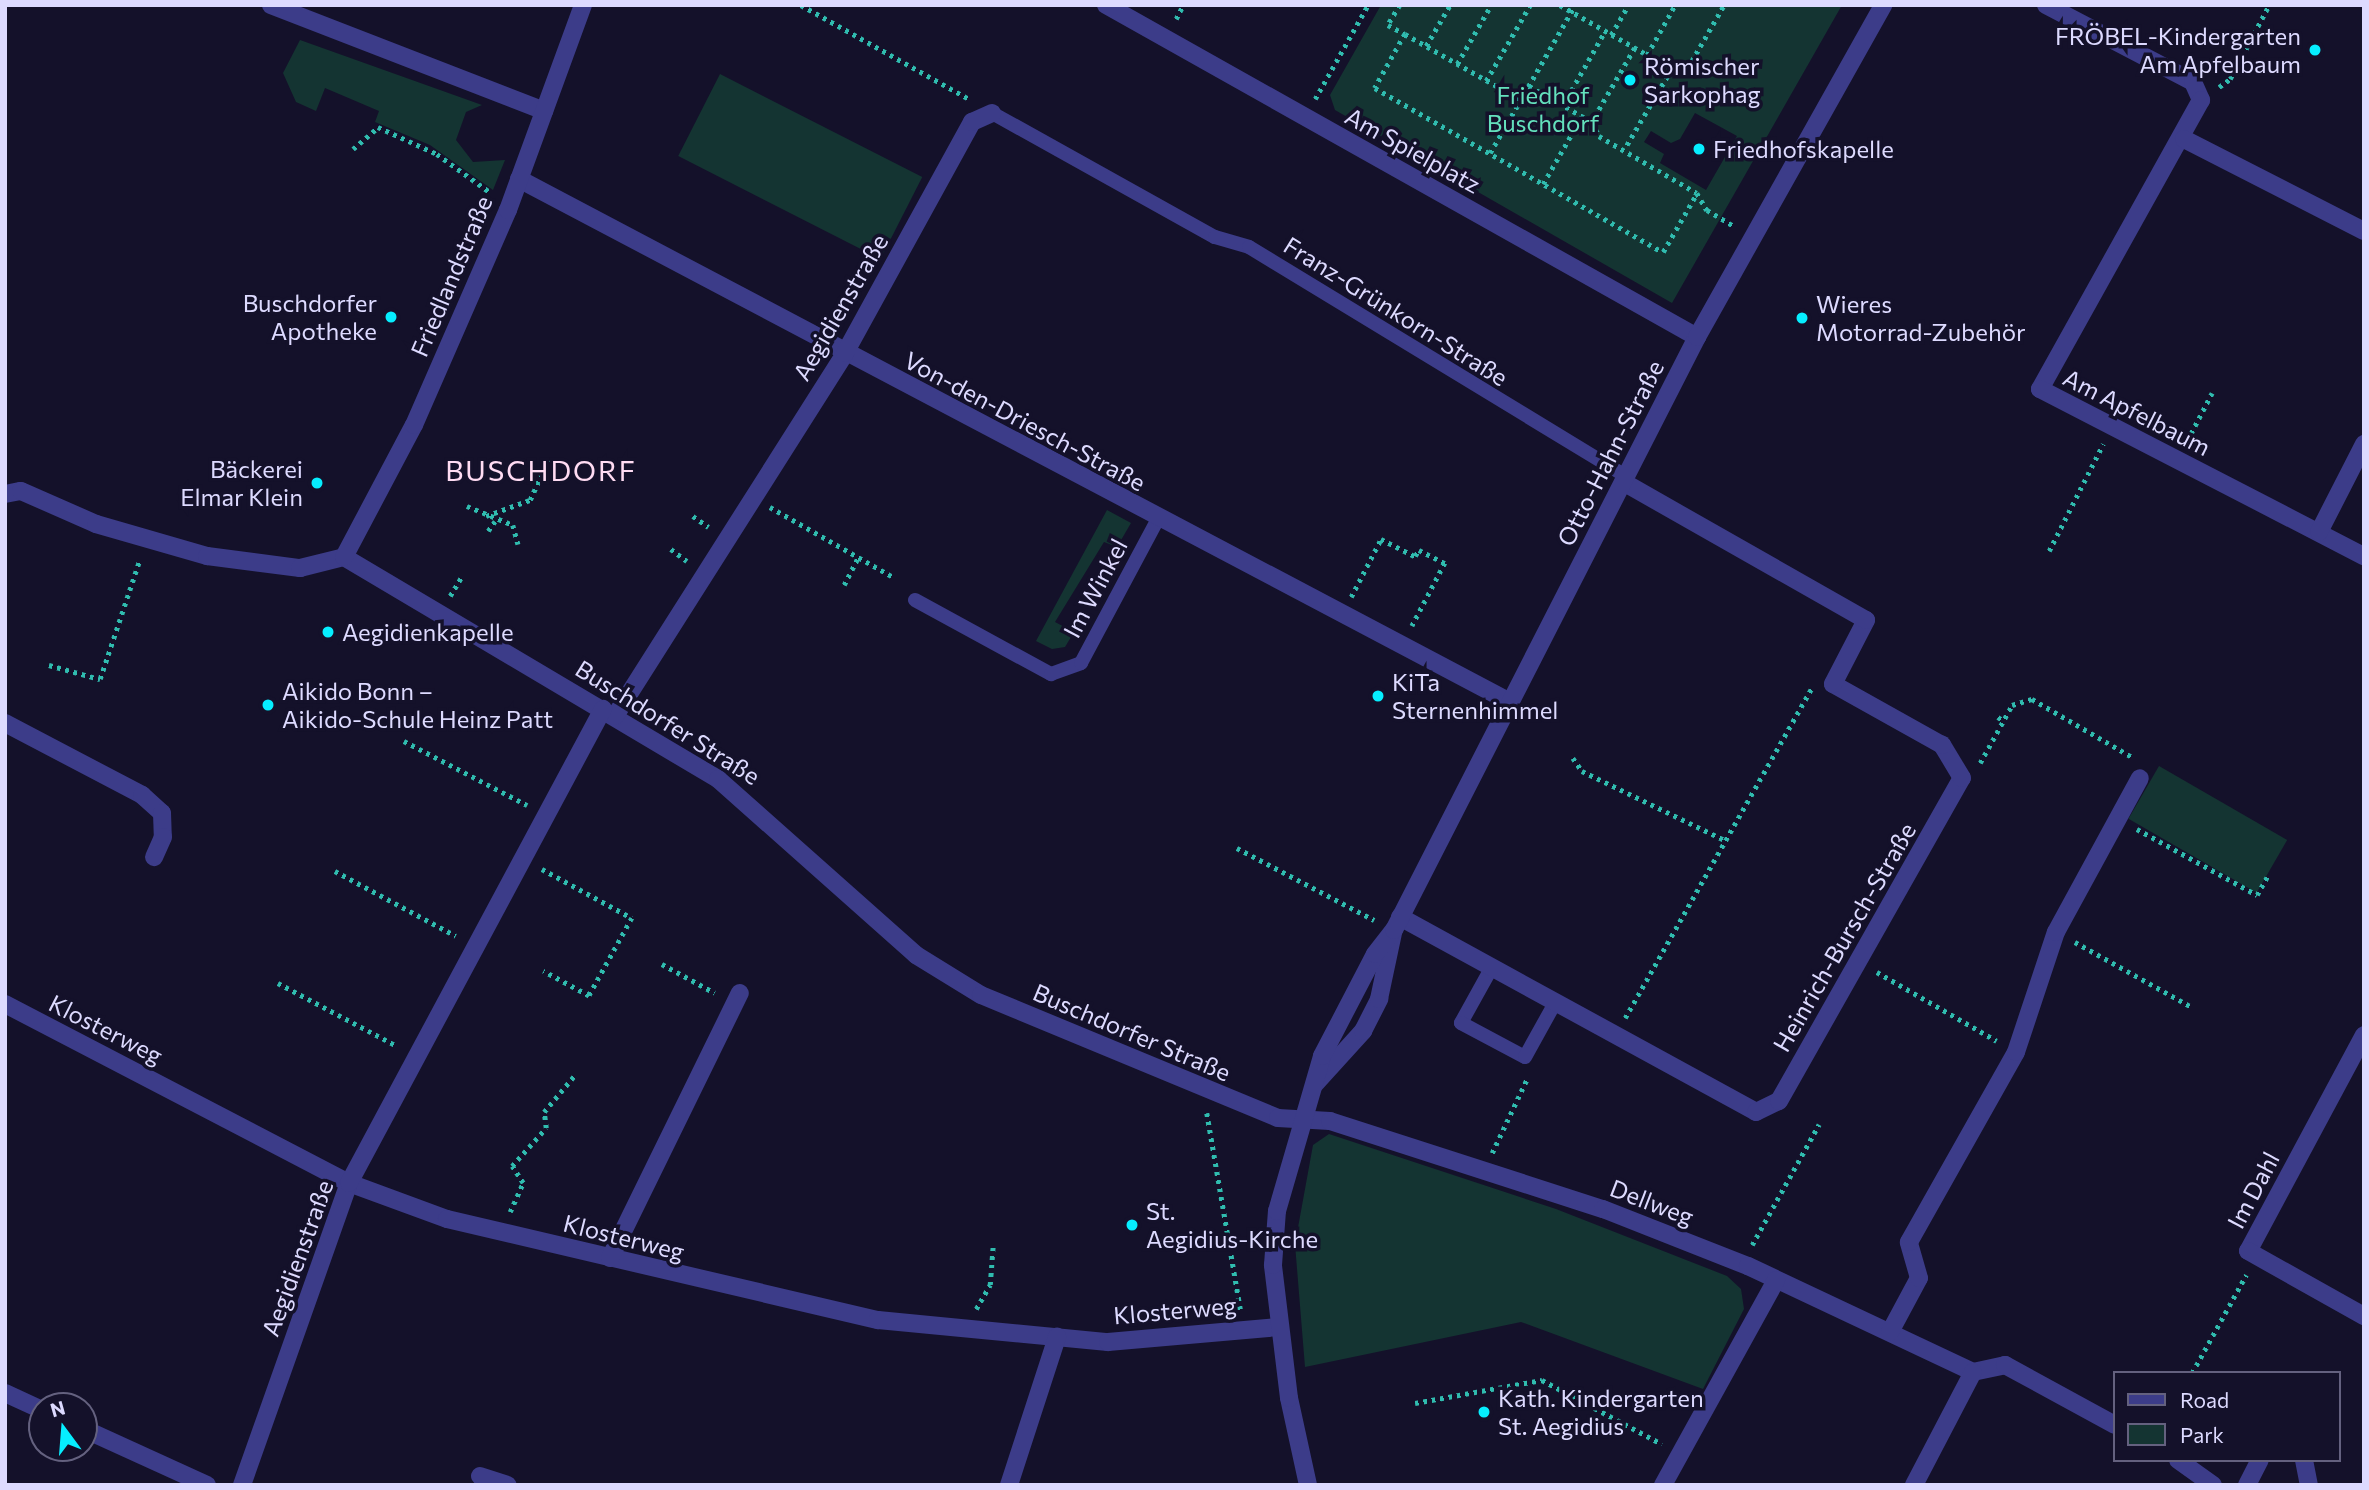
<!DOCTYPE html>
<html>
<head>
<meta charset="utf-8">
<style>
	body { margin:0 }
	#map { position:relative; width:2369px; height:1490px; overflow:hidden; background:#14112a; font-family:Commissioner,sans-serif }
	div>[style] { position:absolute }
	.green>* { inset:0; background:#143432; transform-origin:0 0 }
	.path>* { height:4.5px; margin-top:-2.25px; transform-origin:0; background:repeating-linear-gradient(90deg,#30bcaf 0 3.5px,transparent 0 8.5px) }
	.lane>* { height:14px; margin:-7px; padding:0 7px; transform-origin:7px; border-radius:7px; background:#3c3c89 }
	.street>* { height:18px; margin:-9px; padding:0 9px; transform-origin:9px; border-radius:9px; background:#3c3c89 }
	.dots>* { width:19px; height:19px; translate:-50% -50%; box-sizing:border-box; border:4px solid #14112a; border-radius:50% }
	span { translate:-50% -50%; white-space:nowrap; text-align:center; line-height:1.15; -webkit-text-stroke:7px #14112a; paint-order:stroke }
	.poi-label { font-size:24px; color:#dddaff }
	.right { translate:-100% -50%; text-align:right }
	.left { translate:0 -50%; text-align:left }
	.park-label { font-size:24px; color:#64e1bd }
	.street-label { font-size:24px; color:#dddaff }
	.quarter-label { font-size:28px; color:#ffdcf3; letter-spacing:2px }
	.frame { position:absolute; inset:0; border:7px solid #dddaff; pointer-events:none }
	.legend { position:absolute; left:2113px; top:1371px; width:228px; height:91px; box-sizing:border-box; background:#14112a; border:2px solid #64617f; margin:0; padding:9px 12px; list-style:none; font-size:21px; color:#dddaff }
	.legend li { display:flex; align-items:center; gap:14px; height:35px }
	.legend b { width:35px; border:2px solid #64617f }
	.north { position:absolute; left:28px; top:1392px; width:70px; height:70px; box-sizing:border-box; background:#14112a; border:2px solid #64617f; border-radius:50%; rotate:344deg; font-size:19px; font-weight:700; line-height:28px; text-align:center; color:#dddaff }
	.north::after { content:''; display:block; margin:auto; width:24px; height:32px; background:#06eeff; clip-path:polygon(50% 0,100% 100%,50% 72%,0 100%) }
</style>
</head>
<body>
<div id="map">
	<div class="green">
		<div style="clip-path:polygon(evenodd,1381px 5px,1842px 5px,1672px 303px,1335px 110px,1330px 95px,1381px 5px,1695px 113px,1737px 136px,1706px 190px,1660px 163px,1664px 154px,1644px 142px,1651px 131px,1671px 143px,1680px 139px,1695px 113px)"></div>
		<div style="clip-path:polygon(300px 40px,482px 105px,466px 112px,456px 140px,473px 162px,505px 160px,493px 190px,430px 145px,375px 122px,379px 111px,325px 88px,316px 111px,296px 102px,283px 73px)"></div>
		<div style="left:720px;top:74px;width:227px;height:92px;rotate:27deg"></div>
		<div style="clip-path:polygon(1107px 510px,1131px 523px,1117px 547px,1104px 542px,1055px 622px,1074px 632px,1065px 647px,1052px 649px,1036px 641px)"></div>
		<div style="left:2159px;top:766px;width:148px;height:61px;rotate:30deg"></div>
		<div style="clip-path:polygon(1329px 1134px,1556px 1209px,1727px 1276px,1741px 1289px,1744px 1309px,1703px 1389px,1521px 1322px,1305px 1367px,1295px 1244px,1313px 1145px)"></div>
	</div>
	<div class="path">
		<div style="left:801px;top:5px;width:195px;rotate:29.2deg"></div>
		<div style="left:1400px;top:5px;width:23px;rotate:121deg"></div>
		<div style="left:1388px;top:25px;width:19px;rotate:28deg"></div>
		<div style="left:1405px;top:34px;width:62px;rotate:119.1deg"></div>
		<div style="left:1375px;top:88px;width:331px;rotate:29.7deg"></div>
		<div style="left:1663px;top:252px;width:68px;rotate:-60deg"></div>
		<div style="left:1560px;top:5px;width:129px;rotate:29.7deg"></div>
		<div style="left:1672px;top:69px;width:93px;rotate:120.4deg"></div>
		<div style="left:1176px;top:19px;width:16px;rotate:-63deg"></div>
		<div style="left:1405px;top:34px;width:133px;rotate:29.6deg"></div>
		<div style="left:1611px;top:35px;width:34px;rotate:-60deg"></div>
		<div style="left:1426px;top:46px;width:48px;rotate:-59.7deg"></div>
		<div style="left:1635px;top:48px;width:86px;rotate:120.2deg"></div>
		<div style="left:1592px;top:122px;width:16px;rotate:63deg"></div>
		<div style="left:1599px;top:136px;width:113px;rotate:30.2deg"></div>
		<div style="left:1697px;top:193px;width:20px;rotate:60deg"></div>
		<div style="left:1707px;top:210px;width:33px;rotate:31deg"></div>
		<div style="left:1647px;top:55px;width:57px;rotate:-60.8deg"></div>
		<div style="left:1457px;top:64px;width:68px;rotate:-60deg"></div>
		<div style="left:1672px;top:69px;width:13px;rotate:32deg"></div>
		<div style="left:1683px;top:76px;width:82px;rotate:-60deg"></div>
		<div style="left:1486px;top:81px;width:88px;rotate:-59.9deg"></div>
		<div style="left:1529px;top:86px;width:73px;rotate:29.7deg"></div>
		<div style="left:2219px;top:87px;width:14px;rotate:-36deg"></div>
		<div style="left:2230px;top:79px;width:84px;rotate:-62.2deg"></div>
		<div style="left:1315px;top:99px;width:108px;rotate:-60.6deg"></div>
		<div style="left:1563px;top:105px;width:85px;rotate:-60.4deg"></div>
		<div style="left:353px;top:149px;width:33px;rotate:-41deg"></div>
		<div style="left:378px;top:127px;width:65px;rotate:24.6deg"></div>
		<div style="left:437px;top:154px;width:67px;rotate:35.8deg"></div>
		<div style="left:1490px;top:153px;width:171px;rotate:-60.1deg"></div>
		<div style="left:1543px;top:184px;width:78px;rotate:-60.2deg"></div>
		<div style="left:2187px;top:441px;width:54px;rotate:-62.5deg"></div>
		<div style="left:467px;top:506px;width:50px;rotate:22.4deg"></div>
		<div style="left:513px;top:525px;width:20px;rotate:75deg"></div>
		<div style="left:770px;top:507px;width:142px;rotate:29.6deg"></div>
		<div style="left:486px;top:516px;width:47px;rotate:-20deg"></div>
		<div style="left:530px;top:500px;width:44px;rotate:-65.8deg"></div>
		<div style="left:693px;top:516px;width:19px;rotate:35deg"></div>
		<div style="left:488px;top:531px;width:12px;rotate:-55deg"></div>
		<div style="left:671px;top:549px;width:20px;rotate:37deg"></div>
		<div style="left:2049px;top:551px;width:120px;rotate:-63.2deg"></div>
		<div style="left:844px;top:585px;width:31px;rotate:-63deg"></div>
		<div style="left:450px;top:596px;width:23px;rotate:-59deg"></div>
		<div style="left:1351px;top:597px;width:65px;rotate:-62.7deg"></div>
		<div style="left:1381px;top:539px;width:38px;rotate:27deg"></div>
		<div style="left:1415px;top:556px;width:7px;rotate:-56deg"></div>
		<div style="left:1419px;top:550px;width:29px;rotate:27deg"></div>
		<div style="left:1445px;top:563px;width:71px;rotate:117.6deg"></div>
		<div style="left:49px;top:665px;width:53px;rotate:15.4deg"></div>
		<div style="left:100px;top:679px;width:126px;rotate:-71.6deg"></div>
		<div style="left:1998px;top:717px;width:7px;rotate:34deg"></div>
		<div style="left:404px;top:741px;width:139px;rotate:27.5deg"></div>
		<div style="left:1573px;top:758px;width:16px;rotate:55deg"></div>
		<div style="left:1582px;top:771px;width:159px;rotate:25.8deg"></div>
		<div style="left:1980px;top:763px;width:66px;rotate:-61.1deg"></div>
		<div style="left:2012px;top:705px;width:21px;rotate:-17deg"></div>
		<div style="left:2032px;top:699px;width:116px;rotate:30.1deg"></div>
		<div style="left:2137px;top:829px;width:137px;rotate:28.8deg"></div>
		<div style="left:2257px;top:895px;width:25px;rotate:-61deg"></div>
		<div style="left:1237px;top:848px;width:155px;rotate:27.7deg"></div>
		<div style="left:542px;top:869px;width:102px;rotate:28.6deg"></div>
		<div style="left:632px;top:918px;width:89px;rotate:118.9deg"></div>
		<div style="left:589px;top:996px;width:52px;rotate:-151.5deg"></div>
		<div style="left:335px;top:871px;width:137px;rotate:28.2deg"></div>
		<div style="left:2075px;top:942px;width:134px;rotate:29.1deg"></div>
		<div style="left:662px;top:964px;width:60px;rotate:28.7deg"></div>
		<div style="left:1877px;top:972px;width:138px;rotate:29.9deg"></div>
		<div style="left:278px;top:983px;width:135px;rotate:27.9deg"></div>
		<div style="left:1625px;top:1018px;width:379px;rotate:-60.5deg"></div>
		<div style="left:1207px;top:1113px;width:201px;rotate:80.3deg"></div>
		<div style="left:1492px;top:1153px;width:84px;rotate:-64.7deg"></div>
		<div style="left:510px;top:1212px;width:32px;rotate:-66deg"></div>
		<div style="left:523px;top:1183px;width:20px;rotate:-123deg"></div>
		<div style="left:512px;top:1166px;width:51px;rotate:-48.2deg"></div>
		<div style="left:546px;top:1128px;width:16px;rotate:-97deg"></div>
		<div style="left:544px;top:1112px;width:47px;rotate:-50.2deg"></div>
		<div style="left:1752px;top:1245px;width:138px;rotate:-61deg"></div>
		<div style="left:976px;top:1309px;width:28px;rotate:-60deg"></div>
		<div style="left:990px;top:1285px;width:40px;rotate:-85.7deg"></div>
		<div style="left:2192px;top:1373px;width:112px;rotate:-61.1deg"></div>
		<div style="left:1415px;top:1403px;width:129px;rotate:-10.3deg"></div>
		<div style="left:1542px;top:1380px;width:136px;rotate:28.1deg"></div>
	</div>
	<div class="lane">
		<div style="left:992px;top:113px;width:255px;rotate:29.1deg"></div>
		<div style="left:1215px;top:237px;width:35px;rotate:16deg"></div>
		<div style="left:1249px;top:247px;width:441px;rotate:31.3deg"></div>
		<div style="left:915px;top:600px;width:155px;rotate:28.6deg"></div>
		<div style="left:1051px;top:674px;width:32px;rotate:-20deg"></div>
		<div style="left:1081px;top:663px;width:163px;rotate:-61.9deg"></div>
		<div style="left:1492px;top:967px;width:64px;rotate:119deg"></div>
		<div style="left:1461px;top:1023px;width:72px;rotate:28deg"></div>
		<div style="left:1525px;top:1057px;width:64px;rotate:-61deg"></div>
	</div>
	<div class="street">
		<div style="left:271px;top:5px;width:293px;rotate:21.2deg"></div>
		<div style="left:1106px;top:5px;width:678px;rotate:29.33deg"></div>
		<div style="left:2046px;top:5px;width:166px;rotate:27.6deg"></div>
		<div style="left:2193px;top:82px;width:20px;rotate:66deg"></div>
		<div style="left:2201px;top:100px;width:331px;rotate:119.1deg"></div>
		<div style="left:2040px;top:389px;width:365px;rotate:27.3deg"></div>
		<div style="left:2184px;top:139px;width:202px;rotate:27.1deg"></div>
		<div style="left:519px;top:179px;width:1121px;rotate:27.82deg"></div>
		<div style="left:5px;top:494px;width:16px;rotate:-11deg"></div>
		<div style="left:21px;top:491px;width:82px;rotate:23.7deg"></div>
		<div style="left:96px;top:524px;width:116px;rotate:16.1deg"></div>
		<div style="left:207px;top:556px;width:94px;rotate:7.4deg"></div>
		<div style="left:300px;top:568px;width:45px;rotate:-14deg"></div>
		<div style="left:344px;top:557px;width:435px;rotate:30.7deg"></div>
		<div style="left:718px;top:779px;width:265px;rotate:41.6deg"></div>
		<div style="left:916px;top:955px;width:76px;rotate:31.6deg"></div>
		<div style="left:981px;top:995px;width:321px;rotate:22.5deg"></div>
		<div style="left:1278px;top:1118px;width:52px;rotate:3.3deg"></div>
		<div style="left:1330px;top:1121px;width:287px;rotate:17.9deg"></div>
		<div style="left:1603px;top:1209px;width:156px;rotate:21.5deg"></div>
		<div style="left:1748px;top:1266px;width:249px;rotate:25.2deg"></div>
		<div style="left:1973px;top:1372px;width:33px;rotate:-12deg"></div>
		<div style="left:2005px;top:1365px;width:125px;rotate:28.6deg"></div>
		<div style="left:2319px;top:532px;width:99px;rotate:-62.9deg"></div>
		<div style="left:344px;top:557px;width:149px;rotate:-62.1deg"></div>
		<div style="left:414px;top:425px;width:235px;rotate:-66.4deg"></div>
		<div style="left:508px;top:210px;width:218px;rotate:-69.9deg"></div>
		<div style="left:615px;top:716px;width:430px;rotate:-57.6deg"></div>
		<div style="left:845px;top:353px;width:264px;rotate:-61.2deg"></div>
		<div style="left:972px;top:122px;width:22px;rotate:-24deg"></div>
		<div style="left:5px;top:723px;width:155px;rotate:27.7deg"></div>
		<div style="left:142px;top:795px;width:27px;rotate:42deg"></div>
		<div style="left:162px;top:813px;width:24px;rotate:88deg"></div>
		<div style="left:163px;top:837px;width:22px;rotate:114deg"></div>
		<div style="left:1400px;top:917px;width:406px;rotate:28.7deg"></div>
		<div style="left:1756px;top:1112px;width:25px;rotate:-26deg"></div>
		<div style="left:1779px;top:1101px;width:371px;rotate:-60.5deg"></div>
		<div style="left:1962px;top:778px;width:39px;rotate:-121deg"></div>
		<div style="left:1942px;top:745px;width:125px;rotate:-150.8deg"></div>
		<div style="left:1833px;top:684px;width:72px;rotate:-62.7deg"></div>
		<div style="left:1866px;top:620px;width:279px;rotate:-150.4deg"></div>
		<div style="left:5px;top:1004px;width:388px;rotate:27.5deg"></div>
		<div style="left:349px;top:1183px;width:104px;rotate:20.2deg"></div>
		<div style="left:447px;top:1219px;width:443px;rotate:13.2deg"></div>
		<div style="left:878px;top:1320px;width:231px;rotate:5.5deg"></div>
		<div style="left:1108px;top:1342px;width:171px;rotate:-5deg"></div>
		<div style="left:2364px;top:1035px;width:245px;rotate:118.2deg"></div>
		<div style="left:2248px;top:1251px;width:133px;rotate:29.3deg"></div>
		<div style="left:1315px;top:1084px;width:72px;rotate:-47.8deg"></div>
		<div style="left:1363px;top:1031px;width:36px;rotate:-63deg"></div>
		<div style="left:1379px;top:999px;width:67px;rotate:-78deg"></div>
		<div style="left:610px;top:1258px;width:295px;rotate:-63.9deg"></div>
		<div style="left:1890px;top:1332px;width:61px;rotate:-61.8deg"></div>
		<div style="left:1919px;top:1278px;width:37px;rotate:-106deg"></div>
		<div style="left:1909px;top:1242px;width:218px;rotate:-60.6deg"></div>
		<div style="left:2016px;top:1052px;width:126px;rotate:-71.6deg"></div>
		<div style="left:2056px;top:932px;width:175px;rotate:-61.4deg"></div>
		<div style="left:5px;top:1393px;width:41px;rotate:24.7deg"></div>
		<div style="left:84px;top:1429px;width:135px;rotate:24.5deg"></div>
		<div style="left:2178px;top:1460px;width:43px;rotate:35.5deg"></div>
		<div style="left:2304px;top:1460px;width:25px;rotate:79deg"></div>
		<div style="left:480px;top:1476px;width:29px;rotate:18deg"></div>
		<div style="left:242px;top:1485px;width:320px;rotate:-70.5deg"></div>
		<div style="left:349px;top:1183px;width:538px;rotate:-61.81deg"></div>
		<div style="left:1009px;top:1485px;width:156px;rotate:-72deg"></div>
		<div style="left:1308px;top:1485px;width:89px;rotate:-102.3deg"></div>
		<div style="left:1289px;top:1398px;width:134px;rotate:-96.9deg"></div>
		<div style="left:1273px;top:1265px;width:54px;rotate:-85.8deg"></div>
		<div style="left:1277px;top:1211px;width:161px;rotate:-73.8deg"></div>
		<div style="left:1322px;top:1056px;width:115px;rotate:-62.5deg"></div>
		<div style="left:1375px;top:954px;width:31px;rotate:-52deg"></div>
		<div style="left:1394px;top:930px;width:666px;rotate:-62.93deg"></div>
		<div style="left:1697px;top:337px;width:381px;rotate:-60.7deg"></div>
		<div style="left:1663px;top:1485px;width:234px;rotate:-61.1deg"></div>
		<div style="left:1914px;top:1485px;width:127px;rotate:-62.4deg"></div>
		<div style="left:2247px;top:1485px;width:28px;rotate:-63deg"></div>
	</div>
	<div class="dots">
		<div style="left:2315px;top:50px;background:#06eeff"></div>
		<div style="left:1630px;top:80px;background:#06eeff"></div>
		<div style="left:1699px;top:149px;background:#06eeff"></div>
		<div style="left:391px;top:317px;background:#06eeff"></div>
		<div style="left:1802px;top:318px;background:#06eeff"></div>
		<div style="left:317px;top:483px;background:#06eeff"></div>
		<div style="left:328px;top:632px;background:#06eeff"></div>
		<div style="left:1378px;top:696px;background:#06eeff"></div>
		<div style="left:268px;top:705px;background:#06eeff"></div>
		<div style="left:1132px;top:1225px;background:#06eeff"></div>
		<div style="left:1484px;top:1412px;background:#06eeff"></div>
	</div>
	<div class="poi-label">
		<span class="right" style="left:2301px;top:50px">FRÖBEL-Kindergarten<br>Am Apfelbaum</span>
		<span class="left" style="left:1644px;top:80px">Römischer<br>Sarkophag</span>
		<span class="left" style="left:1713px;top:149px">Friedhofskapelle</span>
		<span class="right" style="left:377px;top:317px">Buschdorfer<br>Apotheke</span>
		<span class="left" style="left:1816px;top:318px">Wieres<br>Motorrad-Zubehör</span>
		<span class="right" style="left:303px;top:483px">Bäckerei<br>Elmar Klein</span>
		<span class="left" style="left:342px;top:632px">Aegidienkapelle</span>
		<span class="left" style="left:1392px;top:696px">KiTa<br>Sternenhimmel</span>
		<span class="left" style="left:282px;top:705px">Aikido Bonn –<br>Aikido-Schule Heinz Patt</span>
		<span class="left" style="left:1146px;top:1225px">St.<br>Aegidius-Kirche</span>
		<span class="left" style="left:1498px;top:1412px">Kath. Kindergarten<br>St. Aegidius</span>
	</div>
	<div class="park-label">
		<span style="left:1543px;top:109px">Friedhof<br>Buschdorf</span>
	</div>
	<div class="street-label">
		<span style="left:1413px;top:150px;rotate:29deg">Am Spielplatz</span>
		<span style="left:451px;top:276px;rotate:-67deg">Friedlandstraße</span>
		<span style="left:840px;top:307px;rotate:-60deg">Aegidienstraße</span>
		<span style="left:1396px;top:311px;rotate:32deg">Franz-Grünkorn-Straße</span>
		<span style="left:2137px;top:412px;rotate:27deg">Am Apfelbaum</span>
		<span style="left:1025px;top:421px;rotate:28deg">Von-den-Driesch-Straße</span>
		<span style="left:1610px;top:453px;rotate:-63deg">Otto-Hahn-Straße</span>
		<span style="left:1095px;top:588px;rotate:-62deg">Im Winkel</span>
		<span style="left:668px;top:722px;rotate:32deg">Buschdorfer Straße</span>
		<span style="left:1844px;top:937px;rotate:-60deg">Heinrich-Bursch-Straße</span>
		<span style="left:106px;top:1029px;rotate:27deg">Klosterweg</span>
		<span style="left:1132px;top:1032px;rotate:23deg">Buschdorfer Straße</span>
		<span style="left:2253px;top:1190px;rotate:-62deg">Im Dahl</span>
		<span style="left:1652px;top:1202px;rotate:21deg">Dellweg</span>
		<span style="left:624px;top:1237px;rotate:14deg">Klosterweg</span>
		<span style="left:297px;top:1258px;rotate:-70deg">Aegidienstraße</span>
		<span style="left:1175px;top:1310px;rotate:-5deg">Klosterweg</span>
	</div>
	<div class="quarter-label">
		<span style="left:541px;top:470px">BUSCHDORF</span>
	</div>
	<div class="frame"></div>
	<ul class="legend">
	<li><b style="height:9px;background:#3c3c89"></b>Road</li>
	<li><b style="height:19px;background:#143432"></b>Park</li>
	</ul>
	<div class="north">N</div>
</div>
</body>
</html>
